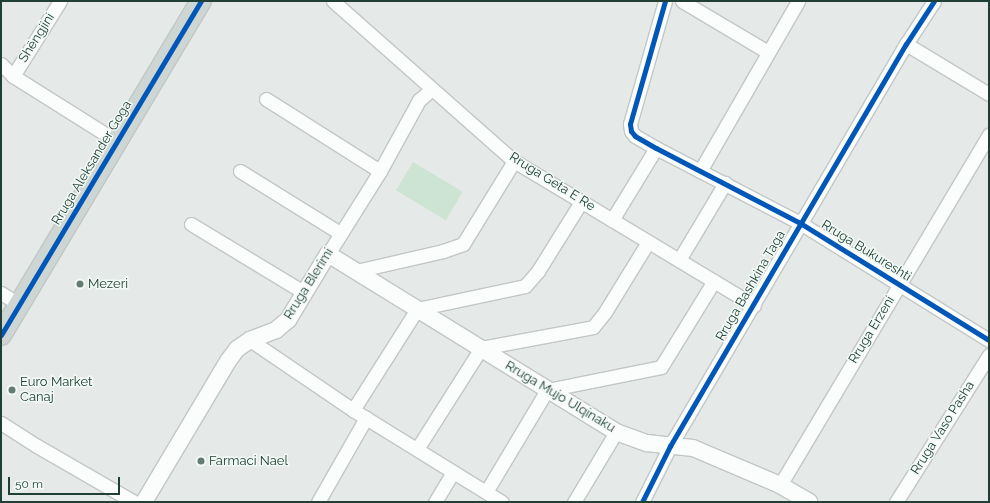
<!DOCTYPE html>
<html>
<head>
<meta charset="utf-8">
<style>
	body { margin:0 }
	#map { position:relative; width:990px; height:503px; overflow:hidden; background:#e5eae8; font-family:Raleway,sans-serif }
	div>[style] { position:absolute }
	.green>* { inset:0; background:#cde4d4; transform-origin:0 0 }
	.roads { filter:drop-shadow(1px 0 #c2c7c5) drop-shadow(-1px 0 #c2c7c5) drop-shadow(0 1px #c2c7c5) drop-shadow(0 -1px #c2c7c5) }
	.minor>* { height:13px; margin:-6.5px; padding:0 6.5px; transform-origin:6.5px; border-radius:6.5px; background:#fbfcfc }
	.tertiary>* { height:16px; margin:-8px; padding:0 8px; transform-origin:8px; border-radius:8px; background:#fbfcfc }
	.primary>* { height:20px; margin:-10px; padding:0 10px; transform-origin:10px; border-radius:10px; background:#ced6d4 }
	.cycleway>* { height:5px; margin:-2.5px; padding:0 2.5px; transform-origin:2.5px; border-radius:2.5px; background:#0057b8 }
	.dots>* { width:11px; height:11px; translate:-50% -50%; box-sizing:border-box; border:2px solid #f3faf6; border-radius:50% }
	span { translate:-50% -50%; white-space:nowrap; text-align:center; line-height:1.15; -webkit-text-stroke:3px #f3faf6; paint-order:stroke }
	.street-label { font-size:13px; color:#204037 }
	.poi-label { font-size:13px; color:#204037 }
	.left { translate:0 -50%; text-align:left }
	.frame { position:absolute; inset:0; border:2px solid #204037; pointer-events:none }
	.scale { position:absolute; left:8px; top:477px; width:112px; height:18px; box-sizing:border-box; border:2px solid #204037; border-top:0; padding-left:5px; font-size:12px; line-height:14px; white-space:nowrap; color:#204037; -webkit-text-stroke:3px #f3faf6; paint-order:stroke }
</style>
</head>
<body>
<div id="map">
	<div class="green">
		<div style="left:413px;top:162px;width:58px;height:33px;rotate:31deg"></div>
	</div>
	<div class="roads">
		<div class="minor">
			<div style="left:333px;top:1px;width:242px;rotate:41.5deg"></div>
			<div style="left:514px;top:161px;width:280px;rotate:31deg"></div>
			<div style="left:665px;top:1px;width:128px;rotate:105.9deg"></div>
			<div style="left:630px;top:124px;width:7px;rotate:82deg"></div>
			<div style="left:631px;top:131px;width:6px;rotate:51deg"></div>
			<div style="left:635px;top:136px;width:24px;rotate:30deg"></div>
			<div style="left:656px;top:148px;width:162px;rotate:27.5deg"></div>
			<div style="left:800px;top:223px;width:222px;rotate:31.8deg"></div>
			<div style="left:682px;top:1px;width:100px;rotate:30.7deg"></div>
			<div style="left:906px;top:44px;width:97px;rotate:31.1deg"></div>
			<div style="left:1px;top:64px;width:17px;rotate:45deg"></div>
			<div style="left:13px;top:76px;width:124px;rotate:32.2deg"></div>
			<div style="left:13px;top:76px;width:89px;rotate:-57.9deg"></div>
			<div style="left:266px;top:99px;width:135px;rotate:32.3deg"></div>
			<div style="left:240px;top:171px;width:118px;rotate:31.8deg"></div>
			<div style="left:700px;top:171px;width:196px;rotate:-60deg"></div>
			<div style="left:612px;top:220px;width:84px;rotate:-58.6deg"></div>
			<div style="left:191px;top:224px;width:133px;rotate:31.2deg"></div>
			<div style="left:328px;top:254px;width:98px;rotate:-57.9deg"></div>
			<div style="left:380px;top:171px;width:81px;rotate:-61.2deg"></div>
			<div style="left:419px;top:100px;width:17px;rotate:-40deg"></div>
			<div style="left:679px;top:260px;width:90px;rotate:-59.1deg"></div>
			<div style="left:356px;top:271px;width:89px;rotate:-12.9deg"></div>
			<div style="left:443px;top:251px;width:21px;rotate:-19deg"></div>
			<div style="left:463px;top:244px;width:97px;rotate:-58.4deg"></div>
			<div style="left:1px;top:293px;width:22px;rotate:32deg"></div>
			<div style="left:250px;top:340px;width:125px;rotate:34.2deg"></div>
			<div style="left:353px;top:410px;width:175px;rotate:31.7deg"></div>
			<div style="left:353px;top:410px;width:120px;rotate:-57.6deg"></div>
			<div style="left:417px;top:309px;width:110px;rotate:-12deg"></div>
			<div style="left:525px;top:286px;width:20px;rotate:-49deg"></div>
			<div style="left:538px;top:271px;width:81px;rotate:-58.1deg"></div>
			<div style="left:1px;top:423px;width:43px;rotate:32.6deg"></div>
			<div style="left:37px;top:446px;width:112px;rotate:30deg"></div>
			<div style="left:417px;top:449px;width:120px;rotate:-57.6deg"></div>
			<div style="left:481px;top:348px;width:114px;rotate:-10.6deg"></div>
			<div style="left:593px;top:327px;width:19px;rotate:-51deg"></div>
			<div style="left:605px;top:312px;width:82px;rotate:-58.4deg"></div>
			<div style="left:780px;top:485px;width:408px;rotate:-59.2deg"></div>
			<div style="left:486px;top:492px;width:119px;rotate:-59.1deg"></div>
			<div style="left:547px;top:390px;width:116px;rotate:-11.4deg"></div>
			<div style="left:661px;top:367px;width:101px;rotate:-58.4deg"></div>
			<div style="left:318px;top:502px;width:97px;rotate:-60.3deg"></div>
			<div style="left:435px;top:502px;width:35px;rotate:-59deg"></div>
			<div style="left:574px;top:502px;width:82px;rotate:-59deg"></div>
			<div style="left:642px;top:502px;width:63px;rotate:-63.4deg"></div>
			<div style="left:670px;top:446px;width:466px;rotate:-59.6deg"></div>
			<div style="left:906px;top:44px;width:51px;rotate:-56.9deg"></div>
			<div style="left:896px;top:502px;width:174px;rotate:-57.7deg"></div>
		</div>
		<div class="tertiary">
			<div style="left:144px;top:502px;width:164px;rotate:-59.2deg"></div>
			<div style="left:228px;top:361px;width:15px;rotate:-53deg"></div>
			<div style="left:237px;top:349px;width:16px;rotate:-35deg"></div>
			<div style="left:250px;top:340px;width:28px;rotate:-21deg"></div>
			<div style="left:276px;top:330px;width:16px;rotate:-40deg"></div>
			<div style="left:288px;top:320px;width:77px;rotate:-58.8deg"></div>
			<div style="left:328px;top:254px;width:339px;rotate:31.7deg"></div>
			<div style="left:616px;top:432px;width:33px;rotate:20deg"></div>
			<div style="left:647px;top:443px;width:46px;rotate:6.2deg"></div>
			<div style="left:693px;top:448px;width:95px;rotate:23deg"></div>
			<div style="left:780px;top:485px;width:34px;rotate:30deg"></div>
		</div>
		<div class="primary">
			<div style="left:1px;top:335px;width:389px;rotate:-59.1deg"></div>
		</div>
	</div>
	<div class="cycleway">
		<div style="left:665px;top:1px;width:128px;rotate:105.9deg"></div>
		<div style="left:630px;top:124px;width:7px;rotate:82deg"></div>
		<div style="left:631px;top:131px;width:6px;rotate:51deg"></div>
		<div style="left:635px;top:136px;width:24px;rotate:30deg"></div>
		<div style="left:656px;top:148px;width:162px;rotate:27.5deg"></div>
		<div style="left:800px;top:223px;width:222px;rotate:31.8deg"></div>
		<div style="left:1px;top:335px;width:389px;rotate:-59.1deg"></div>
		<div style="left:642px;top:502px;width:63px;rotate:-63.4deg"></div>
		<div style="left:670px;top:446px;width:466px;rotate:-59.6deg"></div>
		<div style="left:906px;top:44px;width:51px;rotate:-56.9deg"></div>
	</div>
	<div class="dots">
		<div style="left:80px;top:284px;background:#657c75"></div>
		<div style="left:12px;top:390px;background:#657c75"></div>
		<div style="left:201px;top:461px;background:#657c75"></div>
	</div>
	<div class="street-label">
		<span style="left:37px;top:38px;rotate:-58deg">Shëngjini</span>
		<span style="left:92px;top:163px;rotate:-59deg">Rruga Aleksander Goga</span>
		<span style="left:552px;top:182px;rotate:32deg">Rruga Geta E Re</span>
		<span style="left:866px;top:251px;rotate:32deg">Rruga Bukureshti</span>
		<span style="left:309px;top:284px;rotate:-58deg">Rruga Blerimi</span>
		<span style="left:751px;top:286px;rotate:-60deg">Rruga Bashkina Taga</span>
		<span style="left:872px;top:330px;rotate:-59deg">Rruga Erzeni</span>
		<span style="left:560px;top:397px;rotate:31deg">Rruga Mujo Ulqinaku</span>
		<span style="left:943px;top:428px;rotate:-58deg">Rruga Vaso Pasha</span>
	</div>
	<div class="poi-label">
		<span class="left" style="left:88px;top:284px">Mezeri</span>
		<span class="left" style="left:20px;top:390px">Euro Market<br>Canaj</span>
		<span class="left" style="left:209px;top:461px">Farmaci Nael</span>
	</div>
	<div class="frame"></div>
	<div class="scale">50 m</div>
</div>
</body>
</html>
